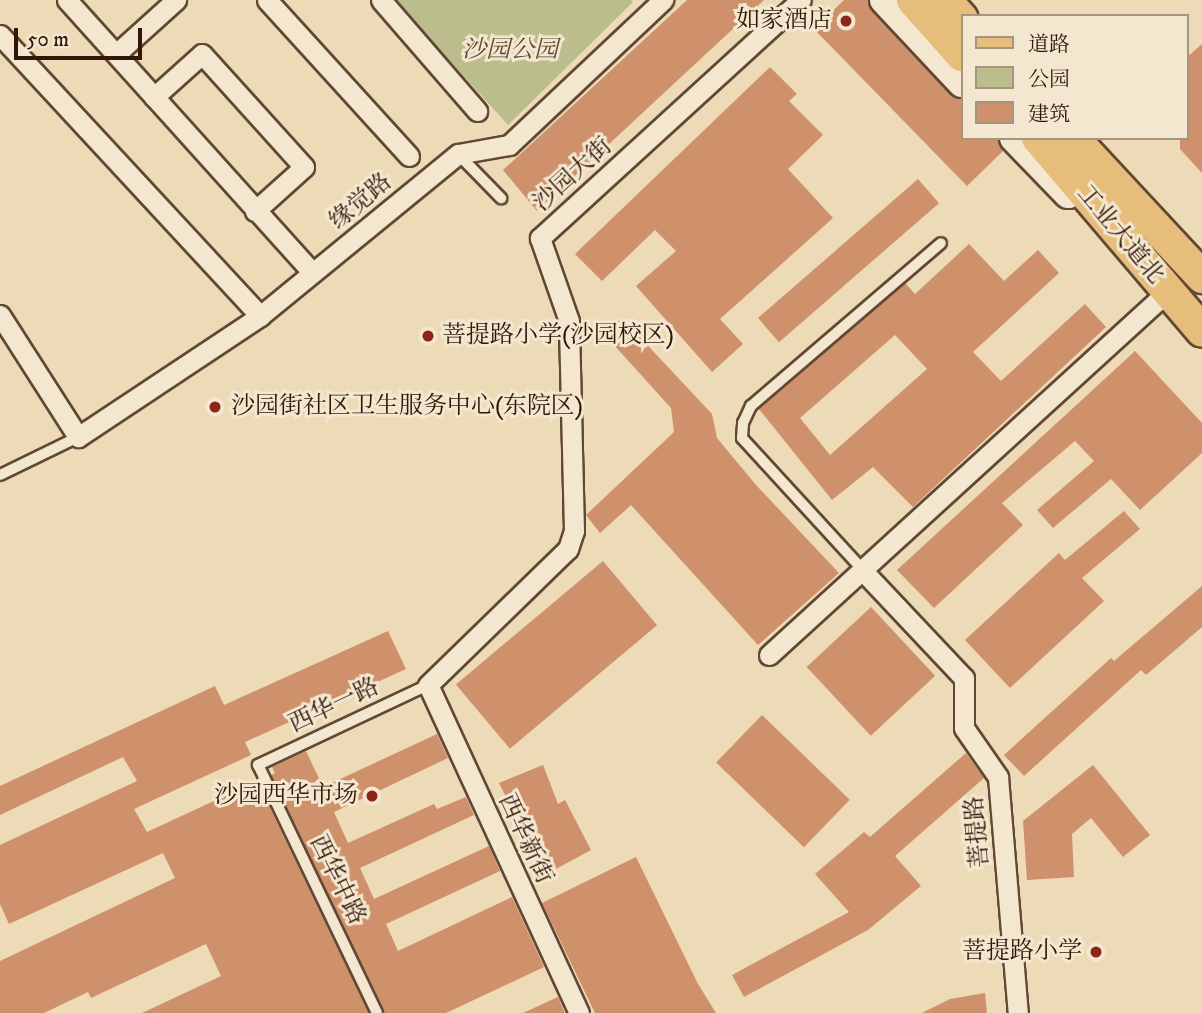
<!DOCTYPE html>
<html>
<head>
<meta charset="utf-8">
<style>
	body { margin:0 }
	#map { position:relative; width:1202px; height:1013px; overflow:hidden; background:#eddab6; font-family:"IM FELL DW Pica","Noto Serif SC",serif }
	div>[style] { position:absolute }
	.green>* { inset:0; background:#bbbe8c }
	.building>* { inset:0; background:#cf906c; transform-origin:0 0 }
	.roads { filter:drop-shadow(2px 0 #614834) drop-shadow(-2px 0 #614834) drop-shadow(0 2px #614834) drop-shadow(0 -2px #614834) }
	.service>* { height:10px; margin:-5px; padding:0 5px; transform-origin:5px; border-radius:5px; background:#f3e7d0 }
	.minor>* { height:19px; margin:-9.5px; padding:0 9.5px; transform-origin:9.5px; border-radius:9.5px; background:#f3e7d0 }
	.secondary>* { height:28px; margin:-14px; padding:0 14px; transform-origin:14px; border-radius:14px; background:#f3e7d0 }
	.primary>* { height:32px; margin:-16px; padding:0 16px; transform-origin:16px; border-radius:16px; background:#e6bd7b }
	.dots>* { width:19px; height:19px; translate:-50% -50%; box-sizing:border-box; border:4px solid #f3e7d0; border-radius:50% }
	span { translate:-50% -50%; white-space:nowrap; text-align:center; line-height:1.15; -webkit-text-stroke:6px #f3e7d0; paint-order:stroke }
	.poi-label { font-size:24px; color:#321708 }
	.right { translate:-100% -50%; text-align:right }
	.left { translate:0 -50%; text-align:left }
	.park-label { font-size:24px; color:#5b4930; font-style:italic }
	.street-label { font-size:24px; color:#321708 }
	.legend { position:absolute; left:961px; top:14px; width:228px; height:126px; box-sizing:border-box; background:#f3e7d0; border:2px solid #a69480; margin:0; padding:9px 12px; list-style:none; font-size:21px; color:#321708 }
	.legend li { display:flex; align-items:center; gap:14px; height:35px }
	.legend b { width:35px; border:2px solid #a69480 }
	.scale { position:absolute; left:14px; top:28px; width:128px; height:32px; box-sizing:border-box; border:4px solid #321708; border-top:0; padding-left:9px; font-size:21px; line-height:24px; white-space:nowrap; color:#321708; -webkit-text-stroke:5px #f3e7d0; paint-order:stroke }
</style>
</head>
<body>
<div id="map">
	<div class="green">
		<div style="clip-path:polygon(395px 0,631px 0,633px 2px,508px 125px)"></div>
	</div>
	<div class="building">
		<div style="clip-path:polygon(687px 0,764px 0,537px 211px,503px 170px)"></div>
		<div style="clip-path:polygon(844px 0,868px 0,872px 11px,950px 94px,962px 99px,962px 138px,998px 138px,1003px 151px,967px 186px,814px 29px)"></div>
		<div style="clip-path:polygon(1202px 44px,1202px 173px,1180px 149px,1180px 138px,1186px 138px,1186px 58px)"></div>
		<div style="clip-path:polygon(770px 67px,797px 94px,789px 101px,823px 135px,788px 169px,833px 218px,720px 319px,743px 344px,712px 372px,636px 286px,676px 251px,655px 230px,602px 281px,575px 254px)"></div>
		<div style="left:918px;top:179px;width:32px;height:212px;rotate:49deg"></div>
		<div style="clip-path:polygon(evenodd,969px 244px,1004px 281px,1038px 250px,1059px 273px,973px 352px,1001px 381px,1085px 304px,1106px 327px,913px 507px,873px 467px,832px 500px,759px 409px,905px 283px,915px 294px,969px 244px,895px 335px,927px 369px,830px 455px,800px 418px,895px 335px)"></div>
		<div style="clip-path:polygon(622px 318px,712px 414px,717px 438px,756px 485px,839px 573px,758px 645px,631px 505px,600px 533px,586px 515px,674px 432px,671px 408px,604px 334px)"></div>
		<div style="clip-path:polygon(1135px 351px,1202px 423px,1202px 453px,1140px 510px,1111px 479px,1053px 528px,1037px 510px,1094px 461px,1075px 441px,1002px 503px,1023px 525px,934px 608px,897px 570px)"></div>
		<div style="clip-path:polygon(1124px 511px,1140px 529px,1082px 578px,1104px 601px,1010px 688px,965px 640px,1059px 553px,1065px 560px)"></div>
		<div style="left:603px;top:561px;width:84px;height:192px;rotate:50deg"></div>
		<div style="clip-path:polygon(1202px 586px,1202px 627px,1146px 675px,1141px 670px,1024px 776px,1004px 755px,1111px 658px,1114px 661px)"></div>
		<div style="left:871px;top:607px;width:94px;height:88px;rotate:47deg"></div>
		<div style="clip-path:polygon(388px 631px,406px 669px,245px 742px,251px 755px,134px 809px,147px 832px,257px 781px,369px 1013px,142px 1013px,221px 976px,206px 944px,91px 998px,88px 992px,44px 1013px,0 1013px,0 961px,175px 878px,163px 853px,9px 924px,0 904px,0 845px,137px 781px,123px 757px,0 815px,0 786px,215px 686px,224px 705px)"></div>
		<div style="left:762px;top:715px;width:122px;height:66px;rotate:44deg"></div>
		<div style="clip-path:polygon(437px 734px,448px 758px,334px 812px,348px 843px,434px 804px,437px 809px,466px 797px,474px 815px,360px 868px,374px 899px,489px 846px,500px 871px,386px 924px,398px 951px,512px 897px,544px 967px,446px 1013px,384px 1013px,271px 775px,275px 773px,272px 767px,306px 751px,323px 787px)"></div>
		<div style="clip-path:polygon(966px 753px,984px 778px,895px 856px,921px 886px,868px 930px,744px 997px,732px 975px,849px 912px,815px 874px,864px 832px,870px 837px)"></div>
		<div style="clip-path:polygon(543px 765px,558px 804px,565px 800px,591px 850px,545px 875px,499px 783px)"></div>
		<div style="clip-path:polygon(1093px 765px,1150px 835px,1123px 857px,1091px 818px,1072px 834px,1074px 877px,1027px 880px,1023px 821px)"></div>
		<div style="clip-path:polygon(636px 857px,698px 984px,716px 1013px,595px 1013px,542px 903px)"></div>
		<div style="clip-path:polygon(985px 993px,987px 1013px,922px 1013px,950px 999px)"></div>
		<div style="clip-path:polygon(558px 997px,565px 1013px,523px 1013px)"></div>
	</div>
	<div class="roads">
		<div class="service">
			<div style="left:458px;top:154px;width:62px;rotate:45.7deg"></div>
			<div style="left:0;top:475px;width:87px;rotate:-26deg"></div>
			<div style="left:863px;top:570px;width:179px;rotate:-132.5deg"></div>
			<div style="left:742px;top:438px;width:15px;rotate:-86deg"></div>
			<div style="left:743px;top:423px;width:19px;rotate:-65deg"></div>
			<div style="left:751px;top:406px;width:250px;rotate:-40.6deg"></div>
			<div style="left:377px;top:1013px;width:275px;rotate:-115.6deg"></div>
			<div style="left:258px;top:765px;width:188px;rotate:-25.2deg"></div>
		</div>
		<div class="minor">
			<div style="left:67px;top:0;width:367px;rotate:48deg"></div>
			<div style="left:267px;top:0;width:211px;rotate:47.7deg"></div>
			<div style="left:381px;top:0;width:147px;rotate:49.1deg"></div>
			<div style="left:0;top:35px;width:383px;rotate:47.2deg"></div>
			<div style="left:116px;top:54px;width:81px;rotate:-42deg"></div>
			<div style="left:154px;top:97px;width:64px;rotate:-41.9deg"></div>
			<div style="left:202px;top:54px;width:152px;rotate:47.9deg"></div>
			<div style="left:304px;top:167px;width:66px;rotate:138.1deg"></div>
			<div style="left:0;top:315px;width:145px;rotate:57.4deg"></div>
			<div style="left:78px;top:437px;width:219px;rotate:-33.6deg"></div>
			<div style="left:260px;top:316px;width:256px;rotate:-39.3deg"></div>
			<div style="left:458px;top:154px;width:52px;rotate:-10deg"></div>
			<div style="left:509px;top:145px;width:212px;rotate:-43.3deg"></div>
			<div style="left:863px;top:571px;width:147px;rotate:46.7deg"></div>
			<div style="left:964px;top:678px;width:50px;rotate:90deg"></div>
			<div style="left:964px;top:728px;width:60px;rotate:55.2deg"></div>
			<div style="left:998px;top:777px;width:237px;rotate:85.2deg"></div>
			<div style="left:769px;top:655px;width:539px;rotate:-42.37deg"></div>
			<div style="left:579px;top:1013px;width:361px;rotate:-114.7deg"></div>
			<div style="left:428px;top:685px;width:195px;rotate:-44.2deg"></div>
			<div style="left:568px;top:549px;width:19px;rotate:-72deg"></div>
			<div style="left:574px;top:531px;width:210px;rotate:-91.4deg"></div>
			<div style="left:569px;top:321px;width:88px;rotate:-109.3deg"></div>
			<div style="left:540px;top:238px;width:353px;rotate:-42.4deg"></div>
		</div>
		<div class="secondary">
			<div style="left:884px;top:0;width:114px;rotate:46.8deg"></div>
			<div style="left:1014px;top:138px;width:78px;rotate:46deg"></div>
		</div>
		<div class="primary">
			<div style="left:913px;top:0;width:74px;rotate:48.3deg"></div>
			<div style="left:945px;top:0;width:25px;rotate:48deg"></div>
			<div style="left:1038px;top:138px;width:253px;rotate:49.6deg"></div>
			<div style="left:1073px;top:138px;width:190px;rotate:47.1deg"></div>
		</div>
	</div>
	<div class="dots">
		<div style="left:846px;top:21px;background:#8f2418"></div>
		<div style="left:428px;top:336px;background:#8f2418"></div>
		<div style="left:215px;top:407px;background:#8f2418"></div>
		<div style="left:372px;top:796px;background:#8f2418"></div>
		<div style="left:1096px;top:952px;background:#8f2418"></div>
	</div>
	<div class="poi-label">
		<span class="right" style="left:832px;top:21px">如家酒店</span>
		<span class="left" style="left:442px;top:336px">菩提路小学(沙园校区)</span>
		<span class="left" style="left:231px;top:407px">沙园街社区卫生服务中心(东院区)</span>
		<span class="right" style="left:358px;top:796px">沙园西华市场</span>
		<span class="right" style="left:1082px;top:952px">菩提路小学</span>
	</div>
	<div class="park-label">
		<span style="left:510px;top:51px">沙园公园</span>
	</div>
	<div class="street-label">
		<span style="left:573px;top:175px;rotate:-42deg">沙园大街</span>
		<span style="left:361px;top:202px;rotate:-40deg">缘觉路</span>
		<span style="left:1120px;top:235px;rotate:50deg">工业大道北</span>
		<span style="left:334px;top:706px;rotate:-25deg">西华一路</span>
		<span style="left:978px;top:832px;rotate:-95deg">菩提路</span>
		<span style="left:525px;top:839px;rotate:65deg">西华新街</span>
		<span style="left:337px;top:880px;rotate:64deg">西华中路</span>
	</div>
	<ul class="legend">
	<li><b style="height:9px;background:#e6bd7b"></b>道路</li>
	<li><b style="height:19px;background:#bbbe8c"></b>公园</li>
	<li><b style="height:19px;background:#cf906c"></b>建筑</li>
	</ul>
	<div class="scale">50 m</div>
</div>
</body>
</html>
